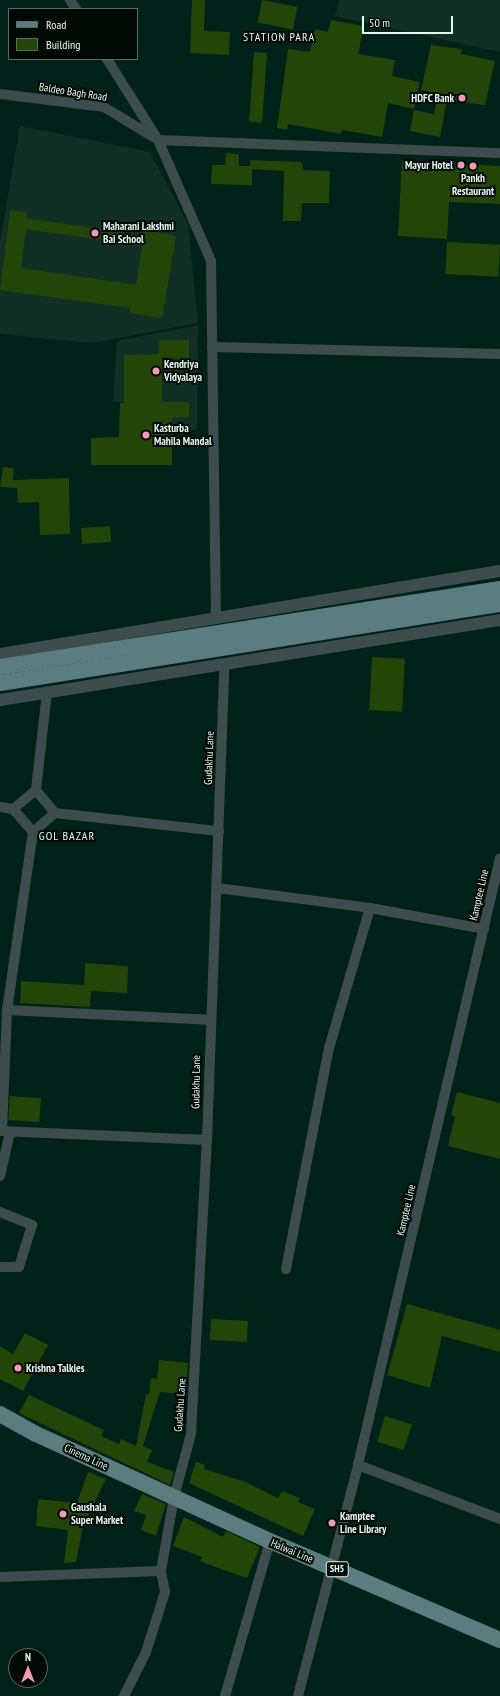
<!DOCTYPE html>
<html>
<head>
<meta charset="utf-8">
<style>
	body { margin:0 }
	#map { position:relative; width:500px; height:1696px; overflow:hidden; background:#012218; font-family:"PT Sans Narrow",sans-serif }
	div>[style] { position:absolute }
	.built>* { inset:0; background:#103026 }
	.building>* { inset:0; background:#244508; transform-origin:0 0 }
	.minor>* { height:10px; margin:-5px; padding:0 5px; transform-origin:5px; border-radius:5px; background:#3d4d4e }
	.tertiary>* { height:12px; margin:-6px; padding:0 6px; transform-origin:6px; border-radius:6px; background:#3d4d4e }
	.primary>* { height:16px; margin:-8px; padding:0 8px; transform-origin:8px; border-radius:8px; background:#5c7d80 }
	.dots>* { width:11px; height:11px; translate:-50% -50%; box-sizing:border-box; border:2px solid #010905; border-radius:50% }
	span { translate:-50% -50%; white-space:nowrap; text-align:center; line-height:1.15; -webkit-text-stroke:4px #010905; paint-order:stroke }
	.shield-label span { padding:1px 3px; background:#010905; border:1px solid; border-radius:3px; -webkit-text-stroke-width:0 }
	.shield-label { font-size:10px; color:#e6f9f1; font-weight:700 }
	.street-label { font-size:11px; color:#e6f9f1 }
	.poi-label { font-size:11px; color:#e6f9f1; font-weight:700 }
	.right { translate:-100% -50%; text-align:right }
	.left { translate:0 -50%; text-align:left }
	.neighbourhood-label { font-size:12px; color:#e6f9f1; letter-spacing:1px }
	.legend { position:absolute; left:8px; top:8px; width:130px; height:52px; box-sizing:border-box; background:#010905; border:1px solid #5d6963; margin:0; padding:5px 7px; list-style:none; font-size:12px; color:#e6f9f1 }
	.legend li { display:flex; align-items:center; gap:8px; height:20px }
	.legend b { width:20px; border:1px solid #5d6963 }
	.north { position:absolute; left:8px; top:1648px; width:40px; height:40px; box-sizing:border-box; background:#010905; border:1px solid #5d6963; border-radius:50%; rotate:0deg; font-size:11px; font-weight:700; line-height:16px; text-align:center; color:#e6f9f1 }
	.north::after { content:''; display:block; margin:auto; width:14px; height:18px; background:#f09ab7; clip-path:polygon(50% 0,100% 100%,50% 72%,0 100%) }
	.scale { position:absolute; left:362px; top:16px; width:91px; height:18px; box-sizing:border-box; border:2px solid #e6f9f1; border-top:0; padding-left:5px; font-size:12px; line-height:14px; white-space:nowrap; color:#e6f9f1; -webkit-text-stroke:3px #010905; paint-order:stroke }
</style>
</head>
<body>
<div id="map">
	<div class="built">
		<div style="clip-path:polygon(340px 0,500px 0,500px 52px,335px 16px)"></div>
		<div style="clip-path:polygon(20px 126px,150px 152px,188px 224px,198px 323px,92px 343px,0 334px,0 241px)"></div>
		<div style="clip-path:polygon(198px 325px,197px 430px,143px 429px,143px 402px,113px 402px,117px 341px)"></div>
	</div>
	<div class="building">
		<div style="clip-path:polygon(192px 0,205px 0,204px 31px,230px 32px,229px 55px,190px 53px)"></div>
		<div style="left:262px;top:0;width:36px;height:23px;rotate:11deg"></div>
		<div style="clip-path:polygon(331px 20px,364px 26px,358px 54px,395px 60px,392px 76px,420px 82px,414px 109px,388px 103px,382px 137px,342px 130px,341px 134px,288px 124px,287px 130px,277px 128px,288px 49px,310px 52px,315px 29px,328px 32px)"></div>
		<div style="clip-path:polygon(431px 45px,462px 49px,461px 54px,495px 61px,485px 105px,447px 100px,440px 137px,410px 131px,414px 110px,434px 114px,438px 94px,421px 90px)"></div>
		<div style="left:254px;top:52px;width:13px;height:70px;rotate:4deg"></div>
		<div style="clip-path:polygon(226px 153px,239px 154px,239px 166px,250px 166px,250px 160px,302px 162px,303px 170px,330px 171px,329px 203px,302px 203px,301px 221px,283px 221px,284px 171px,252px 169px,252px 185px,211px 184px,212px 165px,225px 165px)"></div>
		<div style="clip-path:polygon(402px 161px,500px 166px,500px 204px,449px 202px,447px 239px,398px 236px)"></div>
		<div style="clip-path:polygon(evenodd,10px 210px,27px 212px,26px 218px,143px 236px,144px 230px,176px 236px,162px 318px,130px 313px,130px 308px,0 290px,10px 210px,26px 229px,142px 246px,136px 285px,21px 268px,26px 229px)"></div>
		<div style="left:447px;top:242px;width:53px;height:32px;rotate:3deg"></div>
		<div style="clip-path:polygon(159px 340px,189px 340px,189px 359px,162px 359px,162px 402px,189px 402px,189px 417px,172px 418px,172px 465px,91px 465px,91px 438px,119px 437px,120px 403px,124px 403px,124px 355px,159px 354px)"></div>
		<div style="clip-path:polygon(3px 467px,14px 468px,13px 480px,69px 478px,70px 534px,40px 535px,39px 502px,18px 503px,17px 488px,0 487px)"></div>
		<div style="left:110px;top:526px;width:16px;height:29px;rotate:86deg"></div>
		<div style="left:372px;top:657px;width:33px;height:53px;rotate:3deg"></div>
		<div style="clip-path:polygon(85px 963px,128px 966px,127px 993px,91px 991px,90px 1007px,20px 1003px,21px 981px,84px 985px)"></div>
		<div style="clip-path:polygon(457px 1092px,500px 1103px,500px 1159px,448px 1146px,455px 1117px,451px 1115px)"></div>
		<div style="left:10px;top:1096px;width:31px;height:24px;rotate:4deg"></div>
		<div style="clip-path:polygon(407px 1304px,500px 1330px,500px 1352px,442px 1336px,430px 1388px,387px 1375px)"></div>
		<div style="left:211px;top:1319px;width:37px;height:21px;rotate:3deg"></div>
		<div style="clip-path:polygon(25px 1333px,48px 1345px,23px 1391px,0 1379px,0 1346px,13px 1354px)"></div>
		<div style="clip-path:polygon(159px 1360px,188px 1363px,186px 1394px,160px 1392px,143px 1446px,152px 1450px,147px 1462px,174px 1472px,170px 1485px,19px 1413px,29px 1395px,104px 1430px,101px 1436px,119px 1444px,121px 1439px,136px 1446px,146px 1394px,149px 1394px,151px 1378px,157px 1379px)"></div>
		<div style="left:385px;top:1416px;width:28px;height:27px;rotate:17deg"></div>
		<div style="clip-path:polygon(196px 1462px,205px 1465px,204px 1469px,243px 1481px,278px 1498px,282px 1491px,300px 1498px,298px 1502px,315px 1509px,303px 1536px,189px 1483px)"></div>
		<div style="clip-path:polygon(88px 1472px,106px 1479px,83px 1526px,76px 1562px,64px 1563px,68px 1530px,36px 1526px,38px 1499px,77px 1503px)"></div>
		<div style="clip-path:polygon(142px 1494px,166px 1504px,156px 1536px,141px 1530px,146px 1515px,134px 1511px)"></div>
		<div style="clip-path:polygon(184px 1517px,223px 1537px,226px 1531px,260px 1547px,247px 1578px,210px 1565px,200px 1561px,202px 1557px,173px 1546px)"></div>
	</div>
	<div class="minor">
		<div style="left:70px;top:0;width:11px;rotate:56deg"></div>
		<div style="left:107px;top:59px;width:96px;rotate:57.8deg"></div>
		<div style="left:158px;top:140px;width:132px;rotate:66.3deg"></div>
		<div style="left:211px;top:261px;width:357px;rotate:89.2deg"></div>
		<div style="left:0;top:94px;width:105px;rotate:7.1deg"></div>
		<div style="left:104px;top:107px;width:63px;rotate:31.4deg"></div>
		<div style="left:158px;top:140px;width:342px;rotate:2.2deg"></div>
		<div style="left:212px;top:347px;width:288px;rotate:1.4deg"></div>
		<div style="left:36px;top:790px;width:99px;rotate:-83.6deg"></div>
		<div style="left:0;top:807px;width:13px;rotate:9deg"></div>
		<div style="left:55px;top:813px;width:165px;rotate:6.3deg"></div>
		<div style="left:217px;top:888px;width:154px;rotate:7.4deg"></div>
		<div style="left:370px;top:908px;width:116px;rotate:10.4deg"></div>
		<div style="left:7px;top:1010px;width:180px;rotate:-81.7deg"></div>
		<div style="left:33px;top:832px;width:29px;rotate:-41deg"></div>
		<div style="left:55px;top:813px;width:30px;rotate:-130deg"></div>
		<div style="left:36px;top:790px;width:30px;rotate:140deg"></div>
		<div style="left:13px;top:809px;width:30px;rotate:49deg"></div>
		<div style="left:0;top:1131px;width:207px;rotate:2.5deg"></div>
		<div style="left:2px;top:1131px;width:121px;rotate:-87.6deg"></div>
		<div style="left:7px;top:1010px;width:202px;rotate:2.8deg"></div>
		<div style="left:0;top:1176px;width:45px;rotate:-77.2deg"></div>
		<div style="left:0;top:1212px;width:35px;rotate:22deg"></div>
		<div style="left:32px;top:1225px;width:44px;rotate:107.2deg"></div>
		<div style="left:19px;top:1267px;width:19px;rotate:180deg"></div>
		<div style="left:286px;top:1269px;width:225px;rotate:-79deg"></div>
		<div style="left:329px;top:1048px;width:146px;rotate:-73.7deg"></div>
		<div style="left:358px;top:1465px;width:152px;rotate:20.8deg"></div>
		<div style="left:0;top:1577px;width:161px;rotate:-2.1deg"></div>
		<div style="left:124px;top:1696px;width:49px;rotate:-63.4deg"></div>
		<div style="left:146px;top:1652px;width:63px;rotate:-72.4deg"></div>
		<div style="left:165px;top:1592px;width:21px;rotate:-101deg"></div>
		<div style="left:161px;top:1571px;width:75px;rotate:-80deg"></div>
		<div style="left:174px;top:1497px;width:65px;rotate:-74.9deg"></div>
		<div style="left:191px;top:1434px;width:294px;rotate:-86.9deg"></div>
		<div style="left:207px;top:1140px;width:474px;rotate:-87.9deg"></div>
		<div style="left:225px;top:1696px;width:161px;rotate:-73.8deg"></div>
		<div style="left:298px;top:1696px;width:239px;rotate:-75.4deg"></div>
		<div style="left:358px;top:1465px;width:623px;rotate:-76.83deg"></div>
	</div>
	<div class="tertiary">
		<div style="left:0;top:654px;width:507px;rotate:-9.43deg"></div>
		<div style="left:0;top:700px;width:506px;rotate:-9.09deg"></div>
	</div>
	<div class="primary">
		<div style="left:0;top:667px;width:506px;rotate:-8.87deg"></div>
		<div style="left:0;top:683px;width:506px;rotate:-8.98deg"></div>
		<div style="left:0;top:1414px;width:41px;rotate:29.1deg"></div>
		<div style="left:36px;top:1434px;width:257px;rotate:24.6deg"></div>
		<div style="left:270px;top:1541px;width:250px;rotate:23.3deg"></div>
	</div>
	<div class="dots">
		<div style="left:462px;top:98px;background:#f09ab7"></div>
		<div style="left:461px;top:165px;background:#f09ab7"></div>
		<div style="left:473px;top:166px;background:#f09ab7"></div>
		<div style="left:95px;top:233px;background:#f09ab7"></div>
		<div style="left:156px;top:371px;background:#f09ab7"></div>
		<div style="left:146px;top:435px;background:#f09ab7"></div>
		<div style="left:18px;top:1368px;background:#f09ab7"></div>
		<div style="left:63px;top:1514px;background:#f09ab7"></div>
		<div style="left:332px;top:1523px;background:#f09ab7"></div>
	</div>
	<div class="shield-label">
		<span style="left:337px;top:1569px">SH5</span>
	</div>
	<div class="street-label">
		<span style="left:73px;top:92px;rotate:9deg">Baldeo Bagh Road</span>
		<span style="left:209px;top:758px;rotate:-88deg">Gudakhu Lane</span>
		<span style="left:479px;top:895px;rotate:-77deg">Kamptee Line</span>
		<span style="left:196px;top:1082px;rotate:-89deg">Gudakhu Lane</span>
		<span style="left:406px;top:1210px;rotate:-77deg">Kamptee Line</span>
		<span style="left:180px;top:1405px;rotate:-86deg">Gudakhu Lane</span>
		<span style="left:86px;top:1457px;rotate:25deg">Cinema Line</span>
		<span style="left:292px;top:1551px;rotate:23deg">Halwai Line</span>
	</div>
	<div class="poi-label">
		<span class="right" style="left:454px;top:98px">HDFC Bank</span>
		<span class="right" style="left:453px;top:165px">Mayur Hotel</span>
		<span style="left:473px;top:185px">Pankh<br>Restaurant</span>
		<span class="left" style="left:103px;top:233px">Maharani Lakshmi<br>Bai School</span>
		<span class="left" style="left:164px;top:371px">Kendriya<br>Vidyalaya</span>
		<span class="left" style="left:154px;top:435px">Kasturba<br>Mahila Mandal</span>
		<span class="left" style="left:26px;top:1368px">Krishna Talkies</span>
		<span class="left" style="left:71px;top:1514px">Gaushala<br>Super Market</span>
		<span class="left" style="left:340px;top:1523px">Kamptee<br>Line Library</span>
	</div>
	<div class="neighbourhood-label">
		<span style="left:279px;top:37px">STATION PARA</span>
		<span style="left:67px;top:836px">GOL BAZAR</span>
	</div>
	<ul class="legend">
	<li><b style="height:5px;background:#5c7d80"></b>Road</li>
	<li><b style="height:11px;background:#244508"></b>Building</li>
	</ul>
	<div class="north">N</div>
	<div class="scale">50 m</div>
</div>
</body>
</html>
